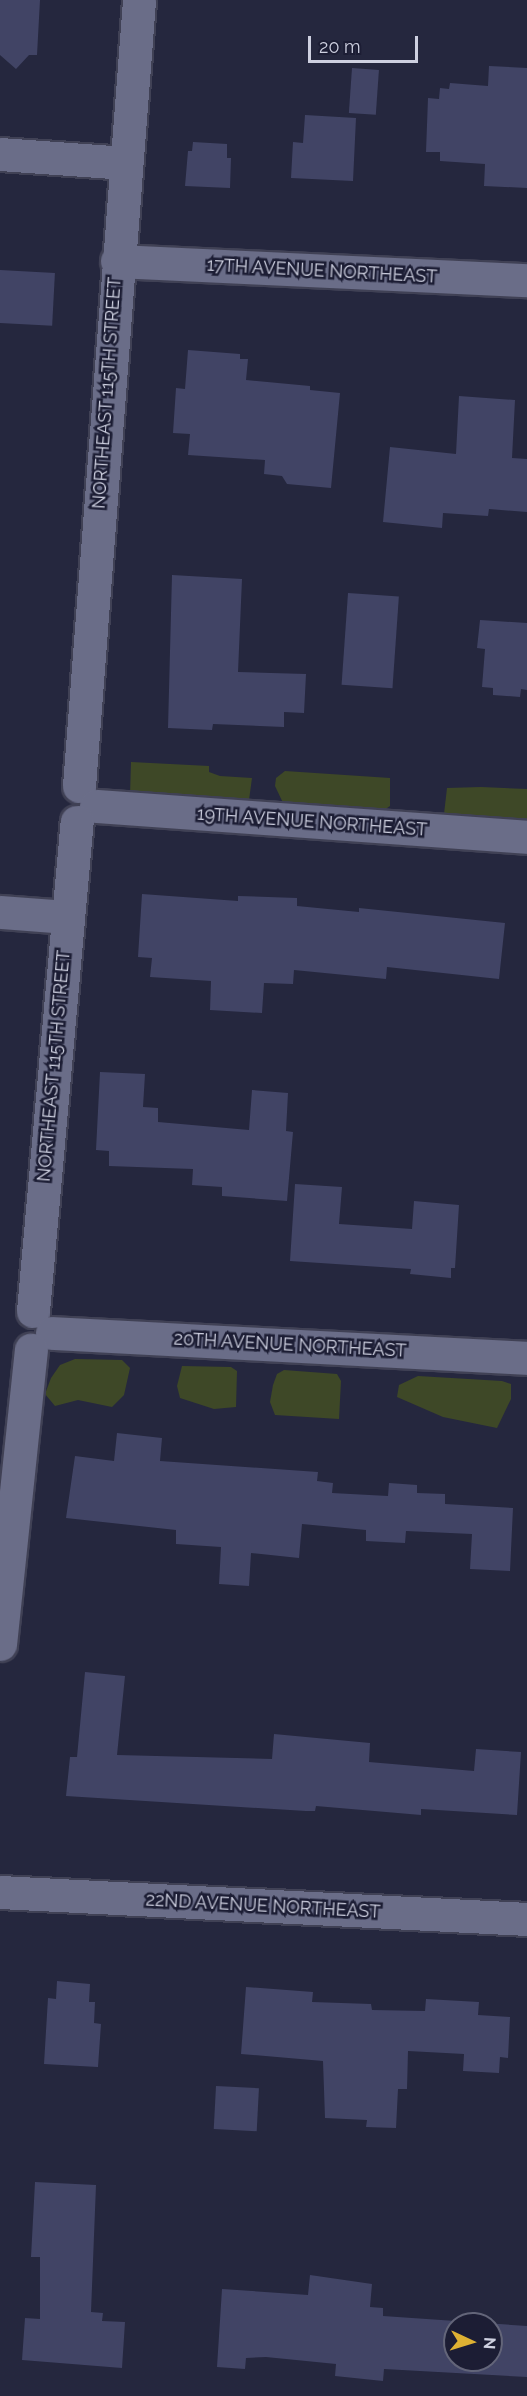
<!DOCTYPE html>
<html>
<head>
<meta charset="utf-8">
<style>
	body { margin:0 }
	#map { position:relative; width:527px; height:2396px; overflow:hidden; background:#25273e; font-family:Raleway,sans-serif }
	div>[style] { position:absolute }
	.green>* { inset:0; background:#3e4827 }
	.building>* { inset:0; background:#414465; transform-origin:0 0 }
	.roads { filter:drop-shadow(2px 0 #404155) drop-shadow(-2px 0 #404155) drop-shadow(0 2px #404155) drop-shadow(0 -2px #404155) }
	.minor>* { height:33px; margin:-16.5px; padding:0 16.5px; transform-origin:16.5px; border-radius:16.5px; background:#6a6d88 }
	span { translate:-50% -50%; white-space:nowrap; text-align:center; line-height:1.15; -webkit-text-stroke:5px #1c1d34; paint-order:stroke }
	.street-label { font-size:18px; color:#ced0e0 }
	.north { position:absolute; left:443px; top:2312px; width:60px; height:60px; box-sizing:border-box; background:#1c1d34; border:2px solid #636579; border-radius:50%; rotate:94deg; font-size:16px; font-weight:700; line-height:24px; text-align:center; color:#ced0e0 }
	.north::after { content:''; display:block; margin:auto; width:21px; height:27px; background:#deb133; clip-path:polygon(50% 0,100% 100%,50% 72%,0 100%) }
	.scale { position:absolute; left:308px; top:36px; width:110px; height:27px; box-sizing:border-box; border:3px solid #ced0e0; border-top:0; padding-left:8px; font-size:18px; line-height:21px; white-space:nowrap; color:#ced0e0; -webkit-text-stroke:4px #1c1d34; paint-order:stroke }
</style>
</head>
<body>
<div id="map">
	<div class="green">
		<div style="clip-path:polygon(131px 762px,209px 766px,209px 772px,220px 776px,252px 778px,249px 800px,242px 805px,130px 795px)"></div>
		<div style="clip-path:polygon(285px 771px,390px 778px,390px 806px,383px 811px,284px 805px,275px 786px,276px 778px)"></div>
		<div style="clip-path:polygon(481px 787px,527px 789px,527px 822px,444px 814px,447px 788px)"></div>
		<div style="clip-path:polygon(75px 1359px,122px 1360px,130px 1368px,124px 1395px,112px 1407px,78px 1400px,55px 1406px,45px 1394px,51px 1378px,60px 1365px)"></div>
		<div style="clip-path:polygon(182px 1366px,231px 1367px,237px 1371px,236px 1407px,214px 1409px,180px 1398px,177px 1386px)"></div>
		<div style="clip-path:polygon(284px 1370px,337px 1374px,341px 1381px,339px 1419px,275px 1415px,270px 1402px,273px 1385px,277px 1374px)"></div>
		<div style="clip-path:polygon(418px 1376px,502px 1381px,511px 1384px,511px 1399px,497px 1428px,443px 1417px,397px 1397px,399px 1385px)"></div>
	</div>
	<div class="building">
		<div style="clip-path:polygon(0 0,40px 0,37px 55px,29px 55px,16px 69px,0 55px)"></div>
		<div style="clip-path:polygon(489px 66px,527px 68px,527px 188px,484px 186px,485px 164px,440px 161px,440px 152px,426px 152px,428px 98px,439px 99px,440px 88px,449px 89px,450px 83px,488px 86px)"></div>
		<div style="left:352px;top:68px;width:27px;height:45px;rotate:4deg"></div>
		<div style="clip-path:polygon(305px 115px,356px 118px,353px 181px,291px 178px,293px 142px,303px 143px)"></div>
		<div style="clip-path:polygon(193px 142px,227px 144px,227px 158px,231px 158px,230px 188px,185px 186px,188px 151px,192px 151px)"></div>
		<div style="left:0;top:270px;width:55px;height:53px;rotate:3deg"></div>
		<div style="clip-path:polygon(188px 350px,240px 354px,240px 359px,248px 359px,246px 380px,310px 386px,310px 390px,340px 393px,331px 488px,287px 484px,282px 476px,264px 474px,265px 460px,188px 455px,190px 434px,173px 433px,176px 388px,185px 389px)"></div>
		<div style="clip-path:polygon(459px 396px,515px 400px,512px 458px,527px 459px,527px 512px,489px 509px,488px 516px,443px 513px,442px 528px,383px 522px,390px 447px,456px 454px)"></div>
		<div style="clip-path:polygon(172px 575px,242px 579px,238px 672px,306px 674px,304px 713px,284px 712px,284px 727px,213px 724px,212px 730px,168px 728px)"></div>
		<div style="left:348px;top:593px;width:51px;height:92px;rotate:4deg"></div>
		<div style="clip-path:polygon(480px 620px,527px 623px,527px 690px,521px 689px,520px 697px,493px 695px,493px 688px,482px 687px,485px 649px,477px 648px)"></div>
		<div style="clip-path:polygon(142px 894px,238px 901px,238px 896px,297px 898px,297px 906px,359px 912px,359px 908px,505px 923px,499px 979px,387px 967px,386px 979px,294px 970px,293px 984px,264px 983px,262px 1013px,210px 1010px,211px 981px,150px 977px,152px 958px,138px 957px)"></div>
		<div style="clip-path:polygon(100px 1072px,145px 1074px,143px 1107px,158px 1108px,158px 1122px,249px 1130px,252px 1090px,288px 1093px,286px 1131px,293px 1132px,287px 1201px,222px 1196px,222px 1187px,192px 1185px,193px 1169px,109px 1166px,109px 1151px,96px 1150px)"></div>
		<div style="clip-path:polygon(295px 1184px,342px 1187px,339px 1224px,412px 1229px,414px 1201px,459px 1205px,455px 1268px,451px 1268px,451px 1278px,410px 1274px,411px 1269px,290px 1261px)"></div>
		<div style="clip-path:polygon(117px 1433px,162px 1438px,160px 1461px,318px 1472px,317px 1481px,333px 1483px,332px 1493px,388px 1496px,389px 1483px,417px 1485px,417px 1493px,445px 1494px,445px 1504px,513px 1508px,510px 1571px,470px 1569px,472px 1534px,406px 1531px,405px 1543px,366px 1541px,366px 1530px,302px 1524px,299px 1558px,251px 1553px,249px 1586px,219px 1584px,221px 1547px,176px 1544px,176px 1530px,66px 1518px,75px 1456px,114px 1461px)"></div>
		<div style="clip-path:polygon(85px 1672px,125px 1676px,117px 1755px,272px 1759px,274px 1734px,370px 1743px,369px 1762px,474px 1771px,476px 1749px,521px 1752px,517px 1815px,421px 1809px,421px 1815px,316px 1806px,315px 1811px,306px 1811px,66px 1796px,70px 1757px,77px 1757px)"></div>
		<div style="clip-path:polygon(57px 1981px,90px 1984px,89px 2002px,95px 2002px,94px 2023px,101px 2024px,98px 2067px,44px 2064px,48px 1998px,56px 1999px)"></div>
		<div style="clip-path:polygon(246px 1987px,313px 1992px,312px 2002px,371px 2004px,372px 2010px,425px 2011px,426px 1999px,479px 2002px,478px 2015px,510px 2017px,508px 2058px,500px 2057px,499px 2073px,463px 2071px,464px 2054px,408px 2051px,407px 2089px,398px 2089px,396px 2128px,366px 2127px,367px 2120px,325px 2118px,323px 2061px,241px 2054px)"></div>
		<div style="left:216px;top:2086px;width:43px;height:43px;rotate:3deg"></div>
		<div style="clip-path:polygon(35px 2182px,96px 2185px,91px 2312px,103px 2313px,102px 2321px,125px 2322px,122px 2368px,22px 2360px,25px 2318px,40px 2319px,40px 2257px,31px 2257px)"></div>
		<div style="clip-path:polygon(evenodd,310px 2275px,372px 2284px,370px 2307px,383px 2308px,383px 2316px,527px 2326px,527px 2377px,384px 2369px,383px 2381px,335px 2376px,336px 2364px,266px 2357px,246px 2358px,245px 2369px,217px 2367px,222px 2289px,308px 2295px,310px 2275px,455px 2324px,491px 2324px,491px 2360px,455px 2360px,455px 2324px)"></div>
	</div>
	<div class="roads">
		<div class="minor">
			<div style="left:0;top:154px;width:125px;rotate:4.1deg"></div>
			<div style="left:117px;top:261px;width:410px;rotate:2.7deg"></div>
			<div style="left:79px;top:786px;width:788px;rotate:-85.63deg"></div>
			<div style="left:96px;top:806px;width:432px;rotate:4.1deg"></div>
			<div style="left:0;top:912px;width:67px;rotate:4.3deg"></div>
			<div style="left:33px;top:1311px;width:491px;rotate:-84.9deg"></div>
			<div style="left:52px;top:1333px;width:476px;rotate:3deg"></div>
			<div style="left:0;top:1644px;width:296px;rotate:-84deg"></div>
			<div style="left:0;top:1892px;width:528px;rotate:2.93deg"></div>
		</div>
	</div>
	<div class="street-label">
		<span style="left:322px;top:271px;rotate:3deg">17TH AVENUE NORTHEAST</span>
		<span style="left:107px;top:393px;rotate:-86deg">NORTHEAST 115TH STREET</span>
		<span style="left:312px;top:822px;rotate:4deg">19TH AVENUE NORTHEAST</span>
		<span style="left:54px;top:1066px;rotate:-85deg">NORTHEAST 115TH STREET</span>
		<span style="left:290px;top:1345px;rotate:3deg">20TH AVENUE NORTHEAST</span>
		<span style="left:263px;top:1906px;rotate:3deg">22ND AVENUE NORTHEAST</span>
	</div>
	<div class="north">N</div>
	<div class="scale">20 m</div>
</div>
</body>
</html>
